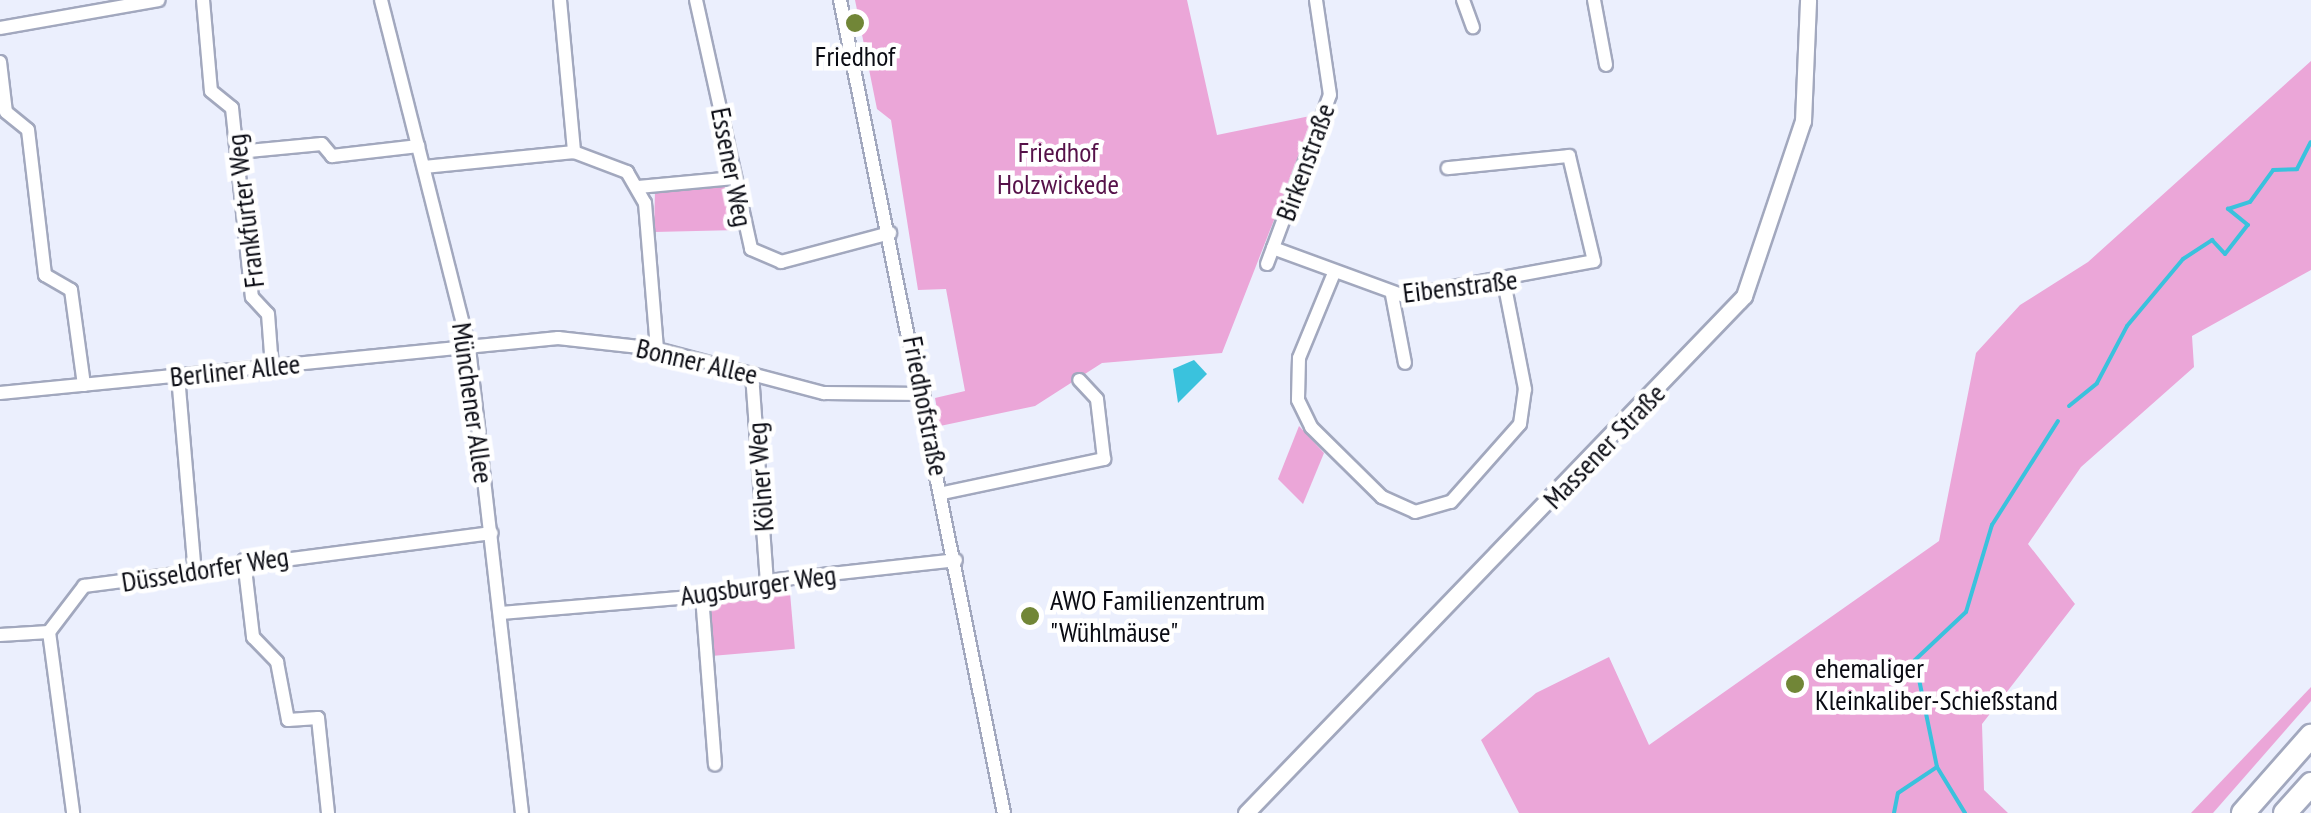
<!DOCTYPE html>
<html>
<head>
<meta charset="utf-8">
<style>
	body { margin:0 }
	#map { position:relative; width:2311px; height:813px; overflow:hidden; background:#ebeffd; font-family:"PT Sans Narrow",sans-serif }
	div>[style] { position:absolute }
	.green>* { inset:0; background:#eba6d8; transform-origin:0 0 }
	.water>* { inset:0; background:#3ac2dd }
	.stream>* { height:4px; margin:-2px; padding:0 2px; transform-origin:2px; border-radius:2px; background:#3ac2dd }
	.roads { filter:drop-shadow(2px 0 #a2a8be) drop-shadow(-2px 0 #a2a8be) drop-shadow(0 2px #a2a8be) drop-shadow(0 -2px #a2a8be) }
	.minor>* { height:12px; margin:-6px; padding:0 6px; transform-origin:6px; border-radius:6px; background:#fff }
	.tertiary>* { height:15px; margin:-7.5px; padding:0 7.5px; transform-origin:7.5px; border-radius:7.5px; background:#fff }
	.motorway>* { height:22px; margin:-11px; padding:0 11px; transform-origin:11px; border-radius:11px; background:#fff }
	.dots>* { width:28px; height:28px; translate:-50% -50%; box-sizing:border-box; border:5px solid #fff; border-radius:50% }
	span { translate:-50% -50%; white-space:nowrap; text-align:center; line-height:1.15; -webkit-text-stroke:9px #fff; paint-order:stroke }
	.poi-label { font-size:28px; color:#0a0b13 }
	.left { translate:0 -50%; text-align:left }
	.park-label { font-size:28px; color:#561149 }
	.street-label { font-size:28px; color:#0a0b13 }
</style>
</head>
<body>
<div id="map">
	<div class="green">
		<div style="clip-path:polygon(855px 0,1187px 0,1217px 135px,1315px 115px,1222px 353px,1102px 363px,1035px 406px,940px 426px,935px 398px,965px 391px,946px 289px,918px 290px,891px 120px,877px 109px)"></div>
		<div style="clip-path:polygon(2311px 61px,2311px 270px,2192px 336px,2194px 367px,2081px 467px,2028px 544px,2075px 604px,1982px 724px,1984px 790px,2008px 813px,1519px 813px,1481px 740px,1536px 693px,1609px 657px,1649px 745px,1939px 541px,1976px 353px,2020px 305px,2088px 262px)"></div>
		<div style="clip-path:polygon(724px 184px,738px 230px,654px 232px,655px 191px)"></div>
		<div style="clip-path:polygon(1299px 426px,1324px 453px,1303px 504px,1278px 479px)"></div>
		<div style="left:790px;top:593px;width:56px;height:81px;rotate:85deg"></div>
		<div style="clip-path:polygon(2311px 687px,2311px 701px,2213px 813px,2191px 813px)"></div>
	</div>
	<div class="water">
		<div style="clip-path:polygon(1194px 360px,1207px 374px,1178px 403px,1173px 369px)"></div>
	</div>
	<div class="stream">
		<div style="left:2069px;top:406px;width:36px;rotate:-39deg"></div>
		<div style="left:2097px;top:383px;width:64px;rotate:-62.2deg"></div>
		<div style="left:2127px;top:326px;width:87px;rotate:-50.1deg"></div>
		<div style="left:2183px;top:259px;width:35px;rotate:-33deg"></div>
		<div style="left:2212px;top:240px;width:19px;rotate:47deg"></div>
		<div style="left:2225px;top:254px;width:37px;rotate:-52deg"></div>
		<div style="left:2248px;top:225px;width:26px;rotate:-141deg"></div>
		<div style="left:2228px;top:209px;width:23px;rotate:-18deg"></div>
		<div style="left:2250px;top:202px;width:39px;rotate:-54deg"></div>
		<div style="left:2273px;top:170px;width:24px;rotate:-2deg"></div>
		<div style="left:2297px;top:169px;width:30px;rotate:-63deg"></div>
		<div style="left:1937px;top:767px;width:54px;rotate:58.7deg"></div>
		<div style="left:1894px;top:813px;width:20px;rotate:-79deg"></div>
		<div style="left:1898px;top:793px;width:47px;rotate:-33.7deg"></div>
		<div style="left:1937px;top:767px;width:109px;rotate:-101.6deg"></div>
		<div style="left:1915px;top:660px;width:70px;rotate:-43.3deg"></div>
		<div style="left:1966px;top:612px;width:91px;rotate:-73.4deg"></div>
		<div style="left:1992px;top:525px;width:123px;rotate:-57.6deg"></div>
	</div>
	<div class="roads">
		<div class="minor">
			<div style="left:203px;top:0;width:91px;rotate:85deg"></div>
			<div style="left:211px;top:91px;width:27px;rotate:39deg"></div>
			<div style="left:232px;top:108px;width:190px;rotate:84deg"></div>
			<div style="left:252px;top:297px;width:23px;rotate:47deg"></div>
			<div style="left:268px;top:314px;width:53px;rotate:85.7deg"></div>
			<div style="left:381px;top:0;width:359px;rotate:75.8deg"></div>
			<div style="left:469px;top:348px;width:468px;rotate:83.5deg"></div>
			<div style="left:560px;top:0;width:153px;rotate:84.7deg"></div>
			<div style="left:696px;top:0;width:255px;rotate:77.5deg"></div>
			<div style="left:751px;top:249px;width:33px;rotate:23deg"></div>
			<div style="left:781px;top:262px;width:113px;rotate:-14.9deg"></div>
			<div style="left:840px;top:0;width:829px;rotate:78.6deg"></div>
			<div style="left:1463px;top:0;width:29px;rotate:70deg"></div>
			<div style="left:1594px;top:0;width:66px;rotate:79.5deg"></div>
			<div style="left:0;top:28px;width:161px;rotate:-10deg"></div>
			<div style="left:0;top:62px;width:50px;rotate:83.2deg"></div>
			<div style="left:6px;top:112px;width:28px;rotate:39deg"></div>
			<div style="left:28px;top:130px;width:146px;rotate:83.3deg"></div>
			<div style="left:45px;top:275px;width:30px;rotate:30deg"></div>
			<div style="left:71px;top:290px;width:96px;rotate:82.2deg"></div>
			<div style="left:238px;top:152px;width:84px;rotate:-5.4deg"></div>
			<div style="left:322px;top:144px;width:16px;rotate:50deg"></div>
			<div style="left:332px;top:156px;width:87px;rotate:-6.6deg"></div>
			<div style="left:424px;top:167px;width:151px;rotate:-5.7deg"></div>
			<div style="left:574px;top:152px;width:57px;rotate:20.7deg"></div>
			<div style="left:627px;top:172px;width:36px;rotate:60deg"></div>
			<div style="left:645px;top:203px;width:146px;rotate:85.3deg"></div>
			<div style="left:639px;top:187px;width:95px;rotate:-5.4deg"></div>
			<div style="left:1273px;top:248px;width:140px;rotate:20.1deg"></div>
			<div style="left:1404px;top:296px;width:193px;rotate:-10.4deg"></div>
			<div style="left:1594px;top:261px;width:108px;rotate:-103.4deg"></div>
			<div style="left:1569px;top:156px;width:122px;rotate:174.3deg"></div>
			<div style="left:1267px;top:264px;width:180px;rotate:-69.6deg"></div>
			<div style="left:1330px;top:95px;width:96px;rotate:-98.4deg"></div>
			<div style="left:1334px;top:273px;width:92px;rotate:112.4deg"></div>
			<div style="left:1299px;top:358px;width:42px;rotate:91.4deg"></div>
			<div style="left:1298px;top:400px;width:30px;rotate:64deg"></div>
			<div style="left:1311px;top:427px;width:100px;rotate:44.6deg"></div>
			<div style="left:1382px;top:497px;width:36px;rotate:24deg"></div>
			<div style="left:1415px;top:512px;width:37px;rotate:-16deg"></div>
			<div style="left:1451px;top:502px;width:104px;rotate:-48.5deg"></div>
			<div style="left:1520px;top:424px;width:35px;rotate:-82deg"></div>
			<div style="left:1525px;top:389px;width:109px;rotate:-101.1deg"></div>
			<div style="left:1392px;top:295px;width:69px;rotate:79.2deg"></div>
			<div style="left:752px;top:374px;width:208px;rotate:85.9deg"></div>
			<div style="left:178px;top:376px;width:189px;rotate:85.1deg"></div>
			<div style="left:0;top:393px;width:561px;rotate:-5.63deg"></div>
			<div style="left:558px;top:338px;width:100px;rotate:6.3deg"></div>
			<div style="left:657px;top:349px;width:173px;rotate:14.8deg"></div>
			<div style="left:824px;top:393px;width:100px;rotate:0.6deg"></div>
			<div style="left:943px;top:493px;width:165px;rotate:-11.9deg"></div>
			<div style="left:1104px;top:459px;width:60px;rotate:-96.7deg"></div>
			<div style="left:1097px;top:399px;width:26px;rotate:-133deg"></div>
			<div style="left:244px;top:560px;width:78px;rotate:83.3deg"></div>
			<div style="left:253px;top:637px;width:35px;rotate:46deg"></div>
			<div style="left:277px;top:662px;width:59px;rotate:79.3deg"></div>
			<div style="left:288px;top:720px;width:30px;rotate:-4deg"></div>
			<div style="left:318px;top:718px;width:96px;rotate:84deg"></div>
			<div style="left:702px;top:596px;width:169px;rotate:85.6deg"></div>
			<div style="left:501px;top:613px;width:253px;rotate:-4.8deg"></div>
			<div style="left:753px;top:592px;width:18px;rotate:-38deg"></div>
			<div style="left:767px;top:581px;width:190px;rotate:-6.3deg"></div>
			<div style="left:49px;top:632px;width:183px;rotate:82.4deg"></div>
			<div style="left:0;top:635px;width:49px;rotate:-3.5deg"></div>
			<div style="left:49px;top:632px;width:58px;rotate:-52.7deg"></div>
			<div style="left:84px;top:586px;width:411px;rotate:-7.4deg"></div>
		</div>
		<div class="tertiary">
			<div style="left:1246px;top:813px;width:718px;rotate:-46.07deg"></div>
			<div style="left:1744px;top:296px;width:185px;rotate:-71.4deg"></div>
			<div style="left:1803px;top:121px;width:121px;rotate:-87.6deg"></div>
		</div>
		<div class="motorway">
			<div style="left:2243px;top:813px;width:103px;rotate:-48.6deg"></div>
			<div style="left:2285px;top:813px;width:39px;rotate:-48deg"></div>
		</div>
	</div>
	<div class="dots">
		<div style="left:855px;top:23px;background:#718637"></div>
		<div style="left:1030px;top:616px;background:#718637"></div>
		<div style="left:1795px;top:684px;background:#718637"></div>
	</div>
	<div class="poi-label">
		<span style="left:855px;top:56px">Friedhof</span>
		<span class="left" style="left:1050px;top:616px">AWO Familienzentrum<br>"Wühlmäuse"</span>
		<span class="left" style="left:1815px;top:684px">ehemaliger<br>Kleinkaliber-Schießstand</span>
	</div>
	<div class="park-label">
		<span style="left:1058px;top:168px">Friedhof<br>Holzwickede</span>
	</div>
	<div class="street-label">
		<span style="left:1305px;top:162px;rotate:-70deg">Birkenstraße</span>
		<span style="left:732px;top:167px;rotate:79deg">Essener Weg</span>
		<span style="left:245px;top:211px;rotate:-97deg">Frankfurter Weg</span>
		<span style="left:1460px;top:286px;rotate:-7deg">Eibenstraße</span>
		<span style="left:697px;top:361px;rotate:13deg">Bonner Allee</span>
		<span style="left:235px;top:370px;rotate:-6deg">Berliner Allee</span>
		<span style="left:473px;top:403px;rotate:82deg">Münchener Allee</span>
		<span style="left:926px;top:406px;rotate:79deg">Friedhofstraße</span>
		<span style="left:1604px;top:446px;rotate:-46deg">Massener Straße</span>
		<span style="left:760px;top:477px;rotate:-94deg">Kölner Weg</span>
		<span style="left:205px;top:569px;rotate:-9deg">Düsseldorfer Weg</span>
		<span style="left:758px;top:585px;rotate:-8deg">Augsburger Weg</span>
	</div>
</div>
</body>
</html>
